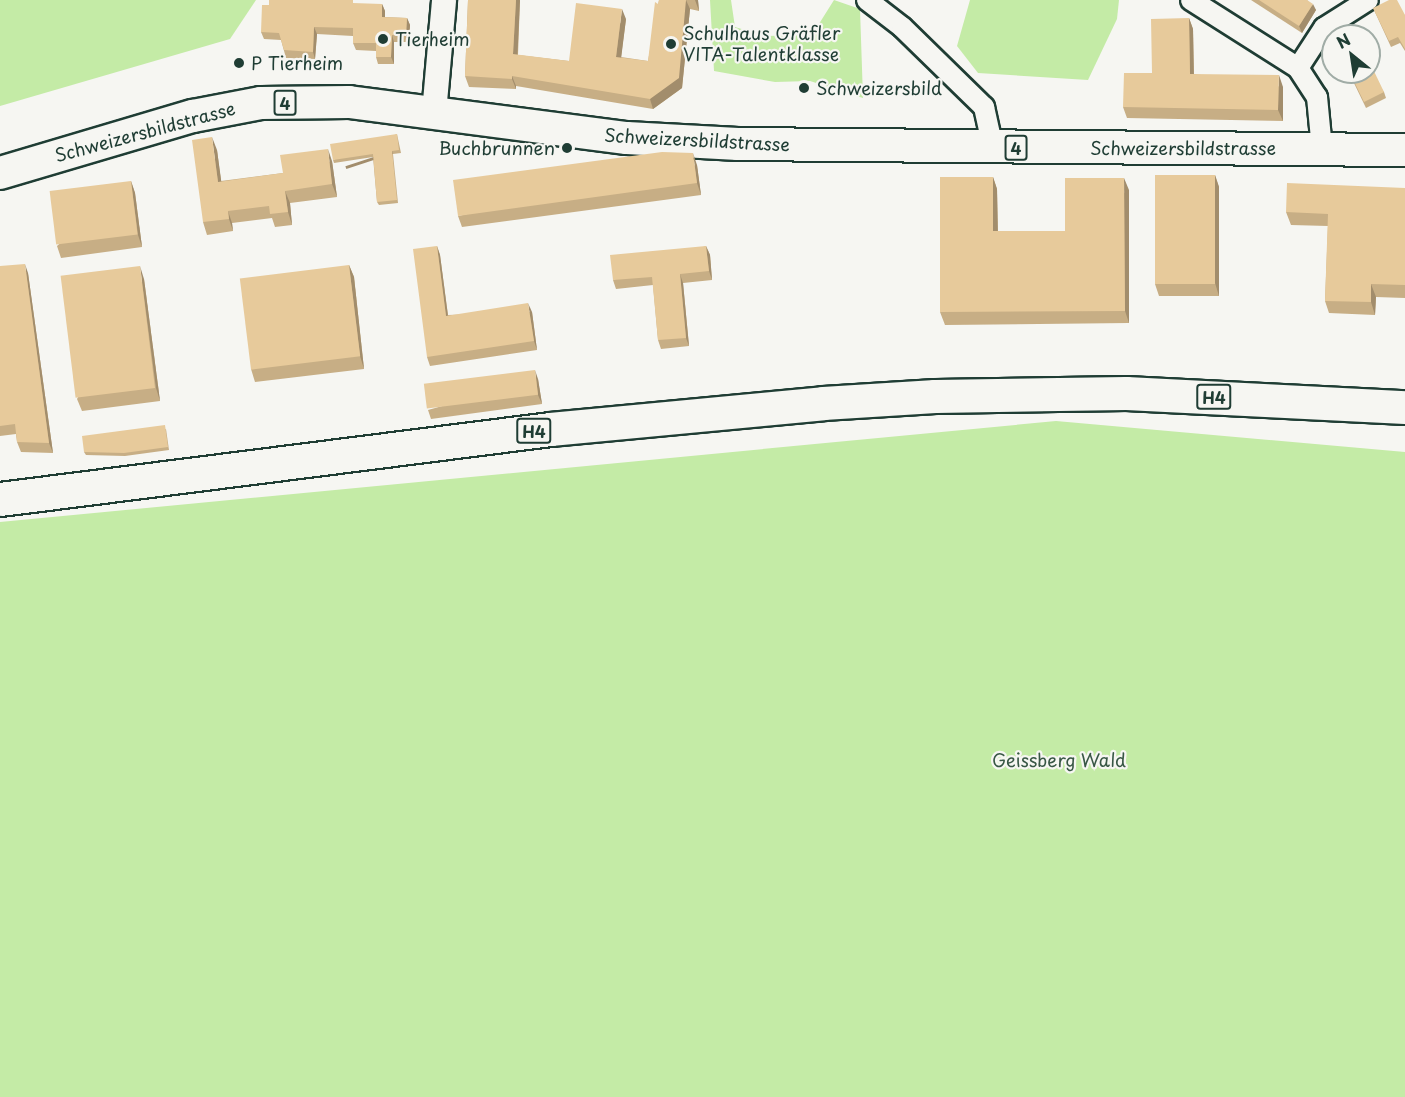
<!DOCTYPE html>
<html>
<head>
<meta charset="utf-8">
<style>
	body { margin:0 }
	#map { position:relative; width:1405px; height:1097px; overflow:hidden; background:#f6f6f2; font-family:"Playpen Sans",sans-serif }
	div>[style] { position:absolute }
	.green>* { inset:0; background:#c4eba6 }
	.roads { filter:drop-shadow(2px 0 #1f3d34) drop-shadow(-2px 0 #1f3d34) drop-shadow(0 2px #1f3d34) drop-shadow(0 -2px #1f3d34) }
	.minor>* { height:20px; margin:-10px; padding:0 10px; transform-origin:10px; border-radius:10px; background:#f6f6f2 }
	.tertiary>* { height:24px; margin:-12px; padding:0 12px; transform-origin:12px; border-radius:12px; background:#f6f6f2 }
	.primary>* { height:32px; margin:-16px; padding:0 16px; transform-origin:16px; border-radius:16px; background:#f6f6f2 }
	.trunk>* { height:33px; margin:-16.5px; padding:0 16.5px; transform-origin:16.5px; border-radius:16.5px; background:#f6f6f2 }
	.wall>* { inset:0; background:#c7ae85 }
	.shaded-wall>* { inset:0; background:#a28d6c; transform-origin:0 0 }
	.building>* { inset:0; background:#e7ca9b; transform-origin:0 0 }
	.dots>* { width:16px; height:16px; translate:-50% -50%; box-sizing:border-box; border:3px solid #f6f6f2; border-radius:50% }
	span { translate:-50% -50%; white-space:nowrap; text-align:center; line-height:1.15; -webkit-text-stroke:4.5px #f6f6f2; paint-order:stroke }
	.shield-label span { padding:2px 4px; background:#f6f6f2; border:2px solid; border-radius:4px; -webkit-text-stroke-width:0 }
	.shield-label { font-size:16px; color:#1f3d34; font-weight:700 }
	.poi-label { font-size:18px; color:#1f3d34 }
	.left { translate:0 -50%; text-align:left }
	.right { translate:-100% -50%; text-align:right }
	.street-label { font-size:18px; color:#1f3d34 }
	.park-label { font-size:18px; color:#385745 }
	.north { position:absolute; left:1321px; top:24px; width:60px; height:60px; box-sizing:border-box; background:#f6f6f2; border:2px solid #a0aca6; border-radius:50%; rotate:330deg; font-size:16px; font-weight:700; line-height:24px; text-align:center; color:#1f3d34 }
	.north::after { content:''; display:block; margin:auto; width:21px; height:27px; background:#1f3d34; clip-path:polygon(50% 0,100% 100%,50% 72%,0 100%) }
</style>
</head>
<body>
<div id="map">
	<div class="green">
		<div style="clip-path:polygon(0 0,256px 0,230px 39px,0 106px)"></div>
		<div style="clip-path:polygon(710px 0,731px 0,735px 27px,765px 36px,812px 35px,834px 0,860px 9px,863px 98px,810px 81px,775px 82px,714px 71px)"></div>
		<div style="clip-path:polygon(970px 0,1119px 0,1117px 19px,1088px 80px,978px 73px,957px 46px)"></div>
		<div style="clip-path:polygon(1056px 421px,1405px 452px,1405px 1097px,0 1097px,0 522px)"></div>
	</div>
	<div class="roads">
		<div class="minor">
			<div style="left:867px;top:0;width:44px;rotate:37.6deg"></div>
			<div style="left:902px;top:27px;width:115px;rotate:44.3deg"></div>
			<div style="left:984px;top:107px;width:42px;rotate:77.6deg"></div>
			<div style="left:1191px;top:0;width:127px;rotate:32.4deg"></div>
			<div style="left:1298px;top:68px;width:35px;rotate:57deg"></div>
			<div style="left:1317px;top:97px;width:52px;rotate:84.5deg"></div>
			<div style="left:1298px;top:68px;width:48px;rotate:-57deg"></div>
			<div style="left:1324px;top:28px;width:52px;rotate:-32.5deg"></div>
		</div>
		<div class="tertiary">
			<div style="left:434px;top:113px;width:113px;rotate:-84.9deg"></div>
		</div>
		<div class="primary">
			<div style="left:0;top:173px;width:201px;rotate:-16.5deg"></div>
			<div style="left:193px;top:116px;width:69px;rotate:-10.8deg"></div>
			<div style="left:261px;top:103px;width:88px;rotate:-0.7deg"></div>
			<div style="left:349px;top:102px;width:280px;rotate:7.4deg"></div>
			<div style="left:627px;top:138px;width:111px;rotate:3.1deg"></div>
			<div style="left:738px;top:144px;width:667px;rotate:0.52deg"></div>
		</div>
		<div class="trunk">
			<div style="left:0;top:499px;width:554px;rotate:-7.25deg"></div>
			<div style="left:550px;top:429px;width:274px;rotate:-5.4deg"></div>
			<div style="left:823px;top:403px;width:112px;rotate:-3.6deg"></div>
			<div style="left:935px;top:396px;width:191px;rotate:-0.9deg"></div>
			<div style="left:1126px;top:393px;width:279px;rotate:2.9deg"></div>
		</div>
	</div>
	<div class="wall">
		<div style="clip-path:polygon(468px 0,520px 0,518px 55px,569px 61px,626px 19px,621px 57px,648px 61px,659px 0,698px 0,699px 11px,690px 9px,682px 88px,653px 109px,516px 86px,516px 89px,469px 87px,465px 76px)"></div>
		<div style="clip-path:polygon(1251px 0,1307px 0,1316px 10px,1302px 33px)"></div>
		<div style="clip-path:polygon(356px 4px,382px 4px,385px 11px,385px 17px,407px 18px,410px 25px,409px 42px,394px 42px,394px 64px,378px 64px,376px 57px,376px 51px,356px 50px,353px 43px,353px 36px,317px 34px,315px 59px,286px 58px,281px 40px,264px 39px,261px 32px)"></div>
		<div style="clip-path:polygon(1373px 8px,1405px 15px,1405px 51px,1400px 43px,1391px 47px)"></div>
		<div style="clip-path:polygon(1189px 18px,1193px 29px,1194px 74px,1283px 87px,1283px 121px,1127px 118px,1123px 107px,1152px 73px)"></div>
		<div style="clip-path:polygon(1341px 72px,1369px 72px,1384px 92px,1386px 98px,1366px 108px,1352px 79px,1346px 82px)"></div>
		<div style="clip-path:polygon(397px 134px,401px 153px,393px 154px,398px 203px,379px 205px,377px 202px,373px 157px,334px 163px,333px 160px)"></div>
		<div style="clip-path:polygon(217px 150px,221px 181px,283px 173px,332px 161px,337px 197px,290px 203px,292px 225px,275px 227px,272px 218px,232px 223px,233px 231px,207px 235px,203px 222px)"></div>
		<div style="clip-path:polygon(697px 165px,701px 195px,462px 227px,458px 216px)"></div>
		<div style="clip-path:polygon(1215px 175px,1219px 187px,1219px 296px,1159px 296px,1155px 284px)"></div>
		<div style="clip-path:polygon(993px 177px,997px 189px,998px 231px,1065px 231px,1129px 190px,1129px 323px,945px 325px,940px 312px)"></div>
		<div style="clip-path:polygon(131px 181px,135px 193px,142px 247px,61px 258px,57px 246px)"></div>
		<div style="clip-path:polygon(1405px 188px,1405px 298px,1376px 297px,1375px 315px,1329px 313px,1325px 301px,1328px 226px,1291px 225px,1286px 212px)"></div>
		<div style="clip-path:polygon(437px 246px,440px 255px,448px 315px,532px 312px,537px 350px,430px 366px,427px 357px)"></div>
		<div style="clip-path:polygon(706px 246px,710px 255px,712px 280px,683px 283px,689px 346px,661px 349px,658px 340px,653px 285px,616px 289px,613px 280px)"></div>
		<div style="clip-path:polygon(349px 265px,354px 277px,364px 369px,255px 382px,251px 369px)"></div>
		<div style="clip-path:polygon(0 266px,28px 273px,53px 453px,21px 452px,17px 442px,16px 434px,0 436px)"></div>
		<div style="clip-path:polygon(144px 279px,160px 401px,82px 411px,77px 399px)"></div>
		<div style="clip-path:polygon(538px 379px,542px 404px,431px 419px,428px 410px)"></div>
		<div style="clip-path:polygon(166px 429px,169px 450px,125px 456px,86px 455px,84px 452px)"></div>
	</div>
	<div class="shaded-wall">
		<div style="clip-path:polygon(516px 0,520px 0,517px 64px,513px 54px)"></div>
		<div style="clip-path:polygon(686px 0,690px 9px,682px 88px,653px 109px,650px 99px)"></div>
		<div style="clip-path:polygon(695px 0,698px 0,699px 11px)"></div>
		<div style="clip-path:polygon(382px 4px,385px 11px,385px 24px,382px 17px)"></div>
		<div style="clip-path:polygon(1313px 4px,1316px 10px,1302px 33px,1299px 26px)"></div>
		<div style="clip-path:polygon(622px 9px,626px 19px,620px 67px,616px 57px)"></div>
		<div style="clip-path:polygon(407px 18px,410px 25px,409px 42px,406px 35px)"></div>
		<div style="clip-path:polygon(1189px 18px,1193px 29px,1194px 85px,1190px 74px)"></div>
		<div style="clip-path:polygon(314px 27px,317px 34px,315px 59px,313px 52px)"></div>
		<div style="clip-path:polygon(392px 35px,394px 42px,394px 64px,391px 57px)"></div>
		<div style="clip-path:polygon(1279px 75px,1283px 87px,1283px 121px,1278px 110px)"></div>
		<div style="clip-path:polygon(512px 76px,516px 86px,516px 89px,512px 79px)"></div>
		<div style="clip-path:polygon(212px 137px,217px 150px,223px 194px,218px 182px)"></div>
		<div style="clip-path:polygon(328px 149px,332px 161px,337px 197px,332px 184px)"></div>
		<div style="left:392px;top:151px;width:3px;height:49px;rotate:72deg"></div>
		<div style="clip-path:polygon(693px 153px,697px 165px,701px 195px,697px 183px)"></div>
		<div style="clip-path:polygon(1215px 175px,1219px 187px,1219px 296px,1215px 283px)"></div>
		<div style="clip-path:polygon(993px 177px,997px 189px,998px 244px,993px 231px)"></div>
		<div style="clip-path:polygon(1124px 178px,1129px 190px,1129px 323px,1125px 311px)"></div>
		<div style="clip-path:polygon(131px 181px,135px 193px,142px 247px,138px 235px)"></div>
		<div style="clip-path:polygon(285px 191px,290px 203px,292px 225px,288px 212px)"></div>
		<div style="clip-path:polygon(228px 211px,232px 223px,233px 231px,229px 219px)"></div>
		<div style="clip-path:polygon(437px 246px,440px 255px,449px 324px,446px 316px)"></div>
		<div style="clip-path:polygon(706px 246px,710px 255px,712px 280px,709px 271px)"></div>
		<div style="clip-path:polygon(25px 264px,28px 273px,53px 453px,49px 443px)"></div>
		<div style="clip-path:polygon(349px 265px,354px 277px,364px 369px,360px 356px)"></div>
		<div style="clip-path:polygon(140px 266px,144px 279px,160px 401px,156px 388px)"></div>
		<div style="clip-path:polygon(680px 274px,683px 283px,689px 346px,686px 338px)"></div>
		<div style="clip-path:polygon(1371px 284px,1376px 297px,1375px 315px,1371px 302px)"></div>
		<div style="clip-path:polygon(528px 303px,532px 312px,537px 350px,534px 341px)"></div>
		<div style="clip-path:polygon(535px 370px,538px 379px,542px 404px,538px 395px)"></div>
	</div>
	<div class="building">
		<div style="clip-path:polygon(269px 0,353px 0,353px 3px,382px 4px,382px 17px,407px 18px,406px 35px,392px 35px,391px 57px,376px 57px,376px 43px,353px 43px,353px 28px,314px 27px,313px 52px,284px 50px,279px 33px,261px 32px,262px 5px,269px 5px)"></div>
		<div style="clip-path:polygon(468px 0,516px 0,513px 54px,569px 61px,576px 3px,622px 9px,616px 57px,648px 61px,655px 2px,658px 4px,659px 0,686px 0,679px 78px,650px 99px,512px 76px,512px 79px,465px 76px)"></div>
		<div style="clip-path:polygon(1259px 0,1307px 0,1313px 4px,1299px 26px)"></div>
		<div style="clip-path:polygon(1389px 0,1397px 0,1405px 15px,1405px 49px,1398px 37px,1389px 41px,1373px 8px)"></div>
		<div style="clip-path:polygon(1189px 18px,1190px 74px,1279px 75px,1278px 110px,1123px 107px,1124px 73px,1152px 73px,1151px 19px)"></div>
		<div style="clip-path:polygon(1347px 30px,1351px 36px,1336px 36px)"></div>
		<div style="clip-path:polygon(1333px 37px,1333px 55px,1326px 41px)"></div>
		<div style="clip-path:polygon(1369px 65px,1371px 65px,1384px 92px,1364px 102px,1350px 73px,1344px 76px,1342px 72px,1369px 72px)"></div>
		<div style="clip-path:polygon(397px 134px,399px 150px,392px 151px,397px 200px,377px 202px,373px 154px,333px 160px,330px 144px)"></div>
		<div style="clip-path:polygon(212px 137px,218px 182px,283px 173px,280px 155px,328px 149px,332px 184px,285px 191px,288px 212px,270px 214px,269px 206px,228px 211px,229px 219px,203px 222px,192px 140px)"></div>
		<div style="clip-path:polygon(662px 152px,693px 153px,697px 183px,458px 216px,453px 180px)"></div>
		<div style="left:1155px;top:175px;width:60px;height:109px"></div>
		<div style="clip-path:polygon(940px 177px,993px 177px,993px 231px,1065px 231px,1065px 178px,1124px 178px,1125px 311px,940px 312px)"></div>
		<div style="left:131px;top:181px;width:54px;height:82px;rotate:83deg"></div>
		<div style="clip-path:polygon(1287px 183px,1405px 188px,1405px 285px,1371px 284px,1371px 302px,1325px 301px,1328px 214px,1286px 212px)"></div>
		<div style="clip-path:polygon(437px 246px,446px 316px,528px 303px,534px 341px,427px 357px,413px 249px)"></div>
		<div style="clip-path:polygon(706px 246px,709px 271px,680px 274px,686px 338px,658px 340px,652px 277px,613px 280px,610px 255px)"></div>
		<div style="clip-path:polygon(25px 264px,49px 443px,17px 442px,15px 424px,0 426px,0 266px)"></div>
		<div style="left:349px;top:265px;width:92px;height:110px;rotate:83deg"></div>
		<div style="left:140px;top:266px;width:123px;height:80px;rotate:83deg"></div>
		<div style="left:535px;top:370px;width:25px;height:112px;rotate:83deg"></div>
		<div style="clip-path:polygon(165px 425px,168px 447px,124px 453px,84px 452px,82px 436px)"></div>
	</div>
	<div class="dots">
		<div style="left:383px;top:39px;background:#1f3d34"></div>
		<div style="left:671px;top:44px;background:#1f3d34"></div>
		<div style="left:239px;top:63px;background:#1f3d34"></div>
		<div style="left:804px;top:88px;background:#1f3d34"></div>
		<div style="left:567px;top:148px;background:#1f3d34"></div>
	</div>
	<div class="shield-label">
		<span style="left:285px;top:103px">4</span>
		<span style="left:1016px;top:148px">4</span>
		<span style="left:1214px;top:397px">H4</span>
		<span style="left:534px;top:431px">H4</span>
	</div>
	<div class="poi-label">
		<span class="left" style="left:683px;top:44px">Schulhaus Gräfler<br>VITA-Talentklasse</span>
		<span class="left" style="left:395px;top:39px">Tierheim</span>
		<span class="left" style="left:251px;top:63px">P Tierheim</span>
		<span class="left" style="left:816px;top:88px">Schweizersbild</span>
		<span class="right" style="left:555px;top:148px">Buchbrunnen</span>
	</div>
	<div class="street-label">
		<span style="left:145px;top:132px;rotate:-15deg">Schweizersbildstrasse</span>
		<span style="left:697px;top:140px;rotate:3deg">Schweizersbildstrasse</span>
		<span style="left:1183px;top:148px">Schweizersbildstrasse</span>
	</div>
	<div class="park-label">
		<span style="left:1059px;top:760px">Geissberg Wald</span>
	</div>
	<div class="north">N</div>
</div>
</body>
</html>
